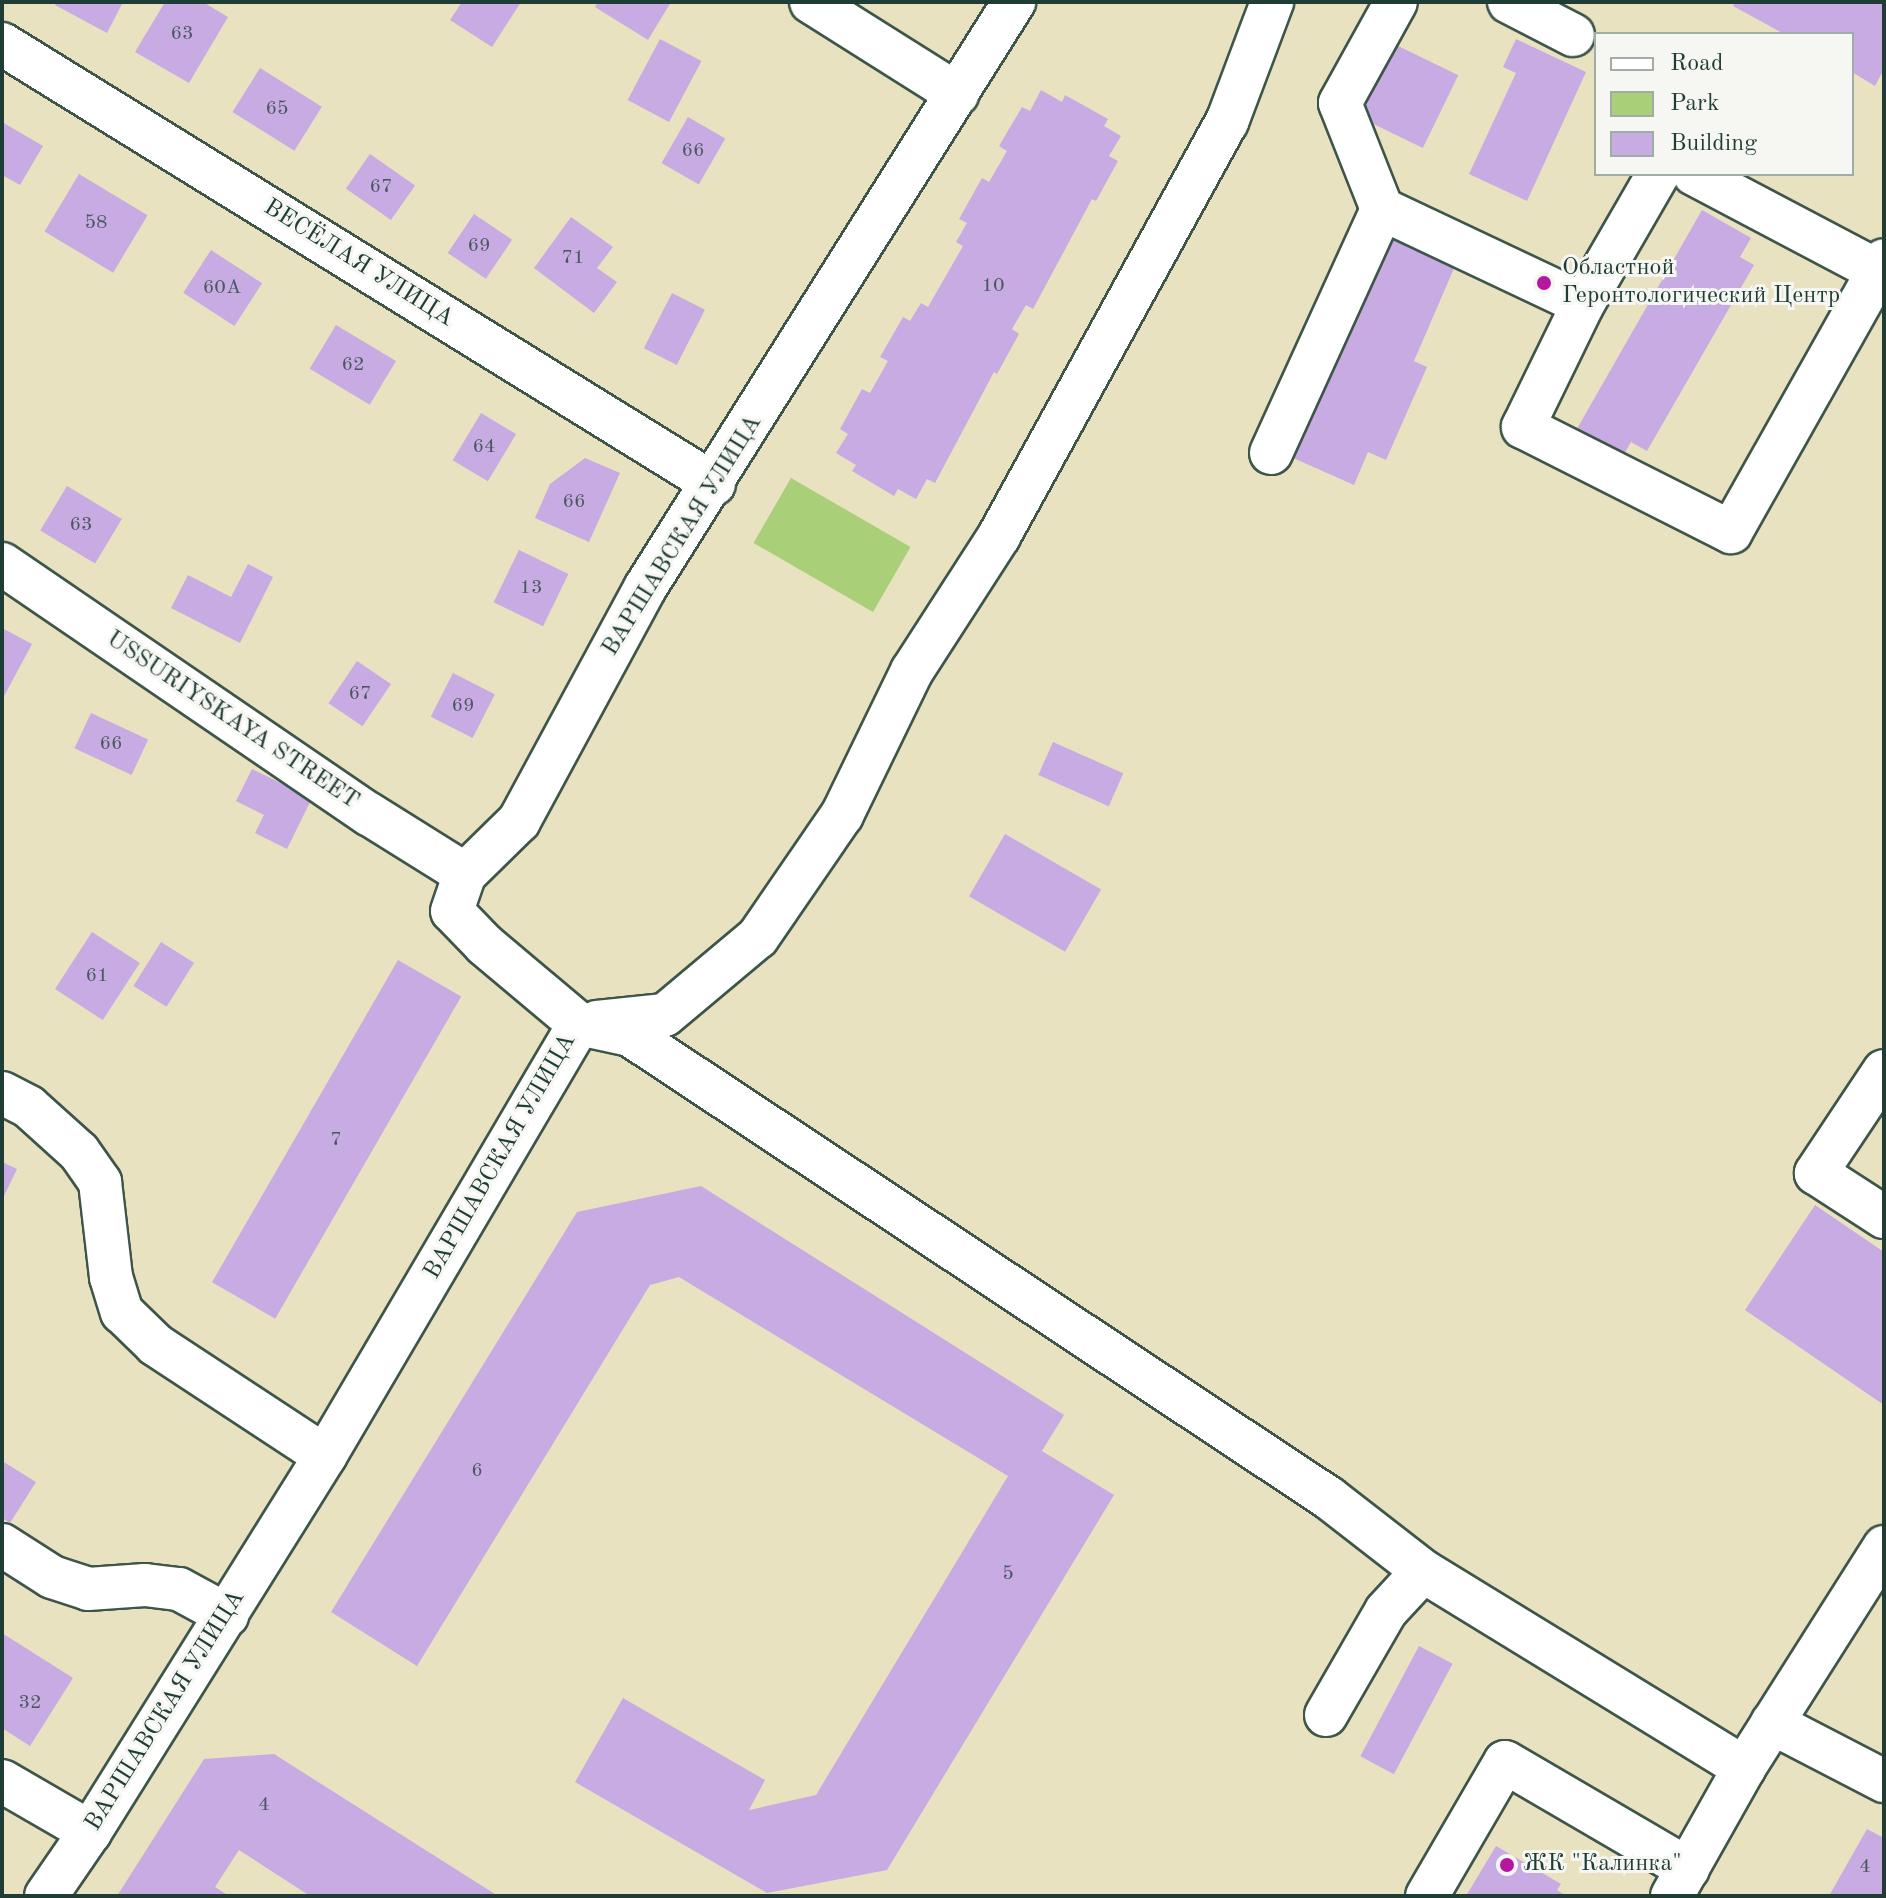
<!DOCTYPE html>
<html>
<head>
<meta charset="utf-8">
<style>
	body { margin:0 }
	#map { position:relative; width:1886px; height:1898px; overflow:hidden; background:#e9e2c0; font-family:"Old Standard TT",serif }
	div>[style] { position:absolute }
	.green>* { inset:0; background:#a9cf78; transform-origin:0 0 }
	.building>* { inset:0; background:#c7abe2; transform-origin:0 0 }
	.roads { filter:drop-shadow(2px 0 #3d5649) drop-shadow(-2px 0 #3d5649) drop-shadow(0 2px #3d5649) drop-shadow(0 -2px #3d5649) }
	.minor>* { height:42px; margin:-21px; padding:0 21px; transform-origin:21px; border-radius:21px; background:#fff }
	.dots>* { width:22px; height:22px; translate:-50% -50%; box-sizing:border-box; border:4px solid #f6f6f2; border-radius:50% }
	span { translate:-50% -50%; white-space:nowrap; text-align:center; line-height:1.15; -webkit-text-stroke:6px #f6f6f2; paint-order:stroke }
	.number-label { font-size:20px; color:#495860 }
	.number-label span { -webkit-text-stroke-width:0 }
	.street-label { font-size:24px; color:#1f3d34 }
	.poi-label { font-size:24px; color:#1f3d34 }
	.left { translate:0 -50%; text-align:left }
	.frame { position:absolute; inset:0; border:4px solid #1f3d34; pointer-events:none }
	.legend { position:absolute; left:1594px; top:32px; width:260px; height:144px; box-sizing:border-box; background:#f6f6f2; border:2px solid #a0aca6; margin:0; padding:10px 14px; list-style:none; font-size:24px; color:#1f3d34 }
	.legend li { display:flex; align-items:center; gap:16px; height:40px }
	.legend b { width:40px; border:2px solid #a0aca6 }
</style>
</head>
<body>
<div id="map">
	<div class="green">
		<div style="left:791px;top:478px;width:138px;height:75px;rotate:30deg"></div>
	</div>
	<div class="building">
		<div style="clip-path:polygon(56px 2px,123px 2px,107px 33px,55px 5px)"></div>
		<div style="clip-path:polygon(165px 2px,203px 2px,228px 17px,189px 83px,135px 52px)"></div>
		<div style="clip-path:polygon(462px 2px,521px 2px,492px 47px,450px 20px)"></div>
		<div style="clip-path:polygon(598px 2px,671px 2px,648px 40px,595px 7px)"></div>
		<div style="clip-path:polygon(1735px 2px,1884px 2px,1884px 69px,1875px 86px,1852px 72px,1852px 34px,1784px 34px,1733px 6px)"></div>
		<div style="left:660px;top:39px;width:47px;height:69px;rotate:28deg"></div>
		<div style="clip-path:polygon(1516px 39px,1586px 72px,1527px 201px,1469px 174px,1516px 73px,1503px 67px)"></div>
		<div style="left:1390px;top:42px;width:76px;height:81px;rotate:26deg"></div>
		<div style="left:260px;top:68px;width:73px;height:52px;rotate:32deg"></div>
		<div style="clip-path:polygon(1041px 90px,1062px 102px,1065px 95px,1108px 119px,1104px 126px,1121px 136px,1109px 156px,1118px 161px,1096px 201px,1092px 199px,1033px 309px,1026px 305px,1012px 329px,1019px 334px,997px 374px,994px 372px,935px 483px,927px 479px,916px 499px,898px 489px,894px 496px,852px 471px,856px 465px,836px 453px,848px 434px,840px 429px,862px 389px,870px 393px,888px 361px,880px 357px,903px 317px,910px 321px,921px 303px,928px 307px,963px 246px,956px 242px,967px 223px,959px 219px,982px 178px,989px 182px,1007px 151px,999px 146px,1022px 107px,1030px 111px)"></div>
		<div style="left:688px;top:117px;width:43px;height:53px;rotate:30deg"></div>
		<div style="clip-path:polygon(2px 122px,43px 146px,20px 185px,2px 175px)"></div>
		<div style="left:370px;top:154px;width:55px;height:42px;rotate:35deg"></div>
		<div style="left:79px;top:174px;width:80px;height:67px;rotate:31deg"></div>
		<div style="clip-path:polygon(1702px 210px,1751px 238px,1740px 257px,1754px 265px,1647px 451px,1631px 442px,1620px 461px,1574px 434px)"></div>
		<div style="left:474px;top:214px;width:46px;height:47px;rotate:34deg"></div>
		<div style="clip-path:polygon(571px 217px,613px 247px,597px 268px,617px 282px,594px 313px,534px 268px)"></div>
		<div style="clip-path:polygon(1389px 236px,1455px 266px,1414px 361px,1427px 367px,1386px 460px,1368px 452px,1354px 485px,1291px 457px)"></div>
		<div style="left:211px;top:250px;width:61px;height:51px;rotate:33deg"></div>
		<div style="left:672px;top:293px;width:37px;height:62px;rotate:27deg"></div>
		<div style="left:336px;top:325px;width:70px;height:51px;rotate:31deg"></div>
		<div style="left:481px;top:413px;width:41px;height:55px;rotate:31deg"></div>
		<div style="clip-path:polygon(585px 458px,620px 473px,589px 542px,535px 518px,550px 484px)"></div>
		<div style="left:67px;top:486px;width:64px;height:52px;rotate:31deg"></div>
		<div style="left:519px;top:550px;width:55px;height:58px;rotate:26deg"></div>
		<div style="clip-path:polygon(248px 564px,273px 577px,240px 643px,171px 608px,188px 575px,231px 597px)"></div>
		<div style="clip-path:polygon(2px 628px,32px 644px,2px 700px)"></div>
		<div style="left:357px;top:661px;width:41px;height:51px;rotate:34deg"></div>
		<div style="left:453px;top:673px;width:47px;height:49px;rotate:27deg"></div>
		<div style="left:91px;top:713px;width:63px;height:39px;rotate:25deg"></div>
		<div style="left:1053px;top:742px;width:77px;height:36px;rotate:24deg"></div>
		<div style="clip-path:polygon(252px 769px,312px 798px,287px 849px,255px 833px,264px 815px,236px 801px)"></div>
		<div style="left:1005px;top:834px;width:111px;height:72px;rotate:30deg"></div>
		<div style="left:92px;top:932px;width:57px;height:68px;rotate:33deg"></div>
		<div style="left:161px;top:942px;width:39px;height:52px;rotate:32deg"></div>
		<div style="left:398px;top:960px;width:73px;height:372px;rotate:30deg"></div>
		<div style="clip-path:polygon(2px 1162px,17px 1169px,2px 1200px)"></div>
		<div style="clip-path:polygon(701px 1186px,1064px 1415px,1042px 1451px,1114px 1495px,887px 1870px,767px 1893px,575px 1782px,623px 1698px,765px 1780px,749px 1810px,816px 1795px,1008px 1476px,679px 1277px,650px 1285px,417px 1666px,331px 1612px,577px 1212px)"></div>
		<div style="clip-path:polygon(1815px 1205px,1884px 1252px,1884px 1405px,1745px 1310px)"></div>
		<div style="clip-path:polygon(2px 1461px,36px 1482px,10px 1523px,2px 1518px)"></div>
		<div style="clip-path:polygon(2px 1633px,73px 1678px,30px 1746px,2px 1728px)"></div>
		<div style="left:1419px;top:1646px;width:38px;height:125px;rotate:28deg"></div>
		<div style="clip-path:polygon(274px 1754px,498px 1896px,310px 1896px,239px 1850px,215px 1887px,229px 1896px,117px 1896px,204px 1759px)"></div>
		<div style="clip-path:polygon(1867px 1829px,1884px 1838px,1884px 1896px,1829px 1896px)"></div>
		<div style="clip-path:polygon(1496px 1846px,1561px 1884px,1557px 1890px,1566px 1896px,1466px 1896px)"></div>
	</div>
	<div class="roads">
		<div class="minor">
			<div style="left:811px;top:2px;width:173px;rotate:32.2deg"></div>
			<div style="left:1509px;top:2px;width:72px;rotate:27.3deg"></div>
			<div style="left:2px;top:44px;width:837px;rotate:31.72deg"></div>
			<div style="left:1694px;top:174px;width:208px;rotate:27.8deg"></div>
			<div style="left:1382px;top:209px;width:222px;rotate:25.3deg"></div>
			<div style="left:1583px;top:304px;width:137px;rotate:116deg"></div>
			<div style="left:1523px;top:427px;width:233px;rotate:26.8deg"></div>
			<div style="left:1731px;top:532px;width:312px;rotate:-60.6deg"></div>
			<div style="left:1583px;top:304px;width:150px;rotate:-60deg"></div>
			<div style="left:1271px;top:453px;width:268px;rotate:-65.5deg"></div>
			<div style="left:1382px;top:209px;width:114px;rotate:-111.6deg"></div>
			<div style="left:1340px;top:103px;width:115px;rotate:-61deg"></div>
			<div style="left:2px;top:564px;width:444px;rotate:34.3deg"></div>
			<div style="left:369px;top:814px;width:113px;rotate:32deg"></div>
			<div style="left:597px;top:1022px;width:68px;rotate:-5.9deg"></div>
			<div style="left:665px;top:1015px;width:121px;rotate:-40deg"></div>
			<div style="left:758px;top:937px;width:148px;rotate:-55.5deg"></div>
			<div style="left:842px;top:815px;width:160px;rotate:-64.1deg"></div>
			<div style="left:912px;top:671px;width:161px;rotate:-57.2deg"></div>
			<div style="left:999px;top:536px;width:473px;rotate:-61.2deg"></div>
			<div style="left:1227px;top:122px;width:128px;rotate:-69.4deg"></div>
			<div style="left:579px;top:1024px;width:52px;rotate:12.2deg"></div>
			<div style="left:630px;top:1035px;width:838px;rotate:33.52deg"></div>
			<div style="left:1329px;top:1498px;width:119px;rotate:37.8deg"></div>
			<div style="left:1423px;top:1571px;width:377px;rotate:31.5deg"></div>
			<div style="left:1884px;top:1071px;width:123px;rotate:123.7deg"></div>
			<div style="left:1816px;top:1173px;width:81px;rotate:32.9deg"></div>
			<div style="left:2px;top:1093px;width:30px;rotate:27deg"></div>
			<div style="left:29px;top:1107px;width:67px;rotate:42deg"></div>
			<div style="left:79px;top:1152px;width:37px;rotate:55deg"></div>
			<div style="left:100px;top:1182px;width:96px;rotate:83.4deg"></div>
			<div style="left:111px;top:1277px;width:37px;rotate:73deg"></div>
			<div style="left:122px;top:1312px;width:47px;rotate:44.1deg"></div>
			<div style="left:156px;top:1345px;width:202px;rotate:33.3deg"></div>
			<div style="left:2px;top:1545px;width:59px;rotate:32.6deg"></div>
			<div style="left:52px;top:1577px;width:38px;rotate:18deg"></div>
			<div style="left:88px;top:1589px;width:57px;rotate:-4deg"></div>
			<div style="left:145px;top:1585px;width:34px;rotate:7deg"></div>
			<div style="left:179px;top:1589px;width:55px;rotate:28.4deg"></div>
			<div style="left:1326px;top:1715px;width:120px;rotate:-60deg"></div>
			<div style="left:1386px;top:1611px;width:54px;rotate:-47.2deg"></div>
			<div style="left:1772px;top:1723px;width:126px;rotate:27.4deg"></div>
			<div style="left:2px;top:1781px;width:102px;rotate:30.1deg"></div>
			<div style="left:46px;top:1896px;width:78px;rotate:-55.5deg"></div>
			<div style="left:90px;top:1832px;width:443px;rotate:-58deg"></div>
			<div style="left:325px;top:1456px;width:501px;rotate:-59.55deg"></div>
			<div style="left:579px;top:1024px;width:123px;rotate:-140deg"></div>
			<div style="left:485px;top:945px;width:47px;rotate:-134.1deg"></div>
			<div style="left:452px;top:911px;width:39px;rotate:-71deg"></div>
			<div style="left:465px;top:874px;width:76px;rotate:-44.5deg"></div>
			<div style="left:519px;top:821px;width:265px;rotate:-61.6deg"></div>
			<div style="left:645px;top:588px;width:693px;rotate:-57.8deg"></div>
			<div style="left:1427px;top:1896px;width:155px;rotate:-59.8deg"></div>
			<div style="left:1505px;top:1762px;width:212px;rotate:30.3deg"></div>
			<div style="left:1672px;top:1896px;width:147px;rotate:-60.6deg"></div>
			<div style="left:1744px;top:1768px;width:262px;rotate:-57.6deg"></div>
		</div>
	</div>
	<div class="dots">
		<div style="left:1544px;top:283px;background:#b5179e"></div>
		<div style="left:1507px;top:1865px;background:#b5179e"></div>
	</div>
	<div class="number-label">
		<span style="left:182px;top:34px">63</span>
		<span style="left:277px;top:109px">65</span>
		<span style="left:693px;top:151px">66</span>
		<span style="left:381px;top:187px">67</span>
		<span style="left:96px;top:223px">58</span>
		<span style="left:479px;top:246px">69</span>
		<span style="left:573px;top:258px">71</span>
		<span style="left:993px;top:286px">10</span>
		<span style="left:222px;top:288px">60А</span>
		<span style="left:353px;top:365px">62</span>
		<span style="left:484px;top:447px">64</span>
		<span style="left:574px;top:502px">66</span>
		<span style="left:81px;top:525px">63</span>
		<span style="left:531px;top:588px">13</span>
		<span style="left:360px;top:694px">67</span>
		<span style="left:463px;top:706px">69</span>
		<span style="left:111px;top:744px">66</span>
		<span style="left:97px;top:976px">61</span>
		<span style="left:336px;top:1140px">7</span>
		<span style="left:477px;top:1471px">6</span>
		<span style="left:1008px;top:1574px">5</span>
		<span style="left:30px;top:1703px">32</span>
		<span style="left:264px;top:1805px">4</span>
		<span style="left:1865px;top:1867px">4</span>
	</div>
	<div class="street-label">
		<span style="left:358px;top:264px;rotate:32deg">ВЕСЁЛАЯ УЛИЦА</span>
		<span style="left:683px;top:536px;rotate:-58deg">ВАРШАВСКАЯ УЛИЦА</span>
		<span style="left:232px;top:721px;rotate:34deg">USSURIYSKAYA STREET</span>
		<span style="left:501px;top:1157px;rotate:-60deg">ВАРШАВСКАЯ УЛИЦА</span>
		<span style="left:166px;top:1711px;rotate:-58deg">ВАРШАВСКАЯ УЛИЦА</span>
	</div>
	<div class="poi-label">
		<span class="left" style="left:1562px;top:283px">Областной<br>Геронтологический Центр</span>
		<span class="left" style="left:1523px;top:1865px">ЖК "Калинка"</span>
	</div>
	<div class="frame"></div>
	<ul class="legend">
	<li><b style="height:10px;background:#fff"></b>Road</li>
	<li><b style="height:22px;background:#a9cf78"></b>Park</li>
	<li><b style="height:22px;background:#c7abe2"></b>Building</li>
	</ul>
</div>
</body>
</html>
